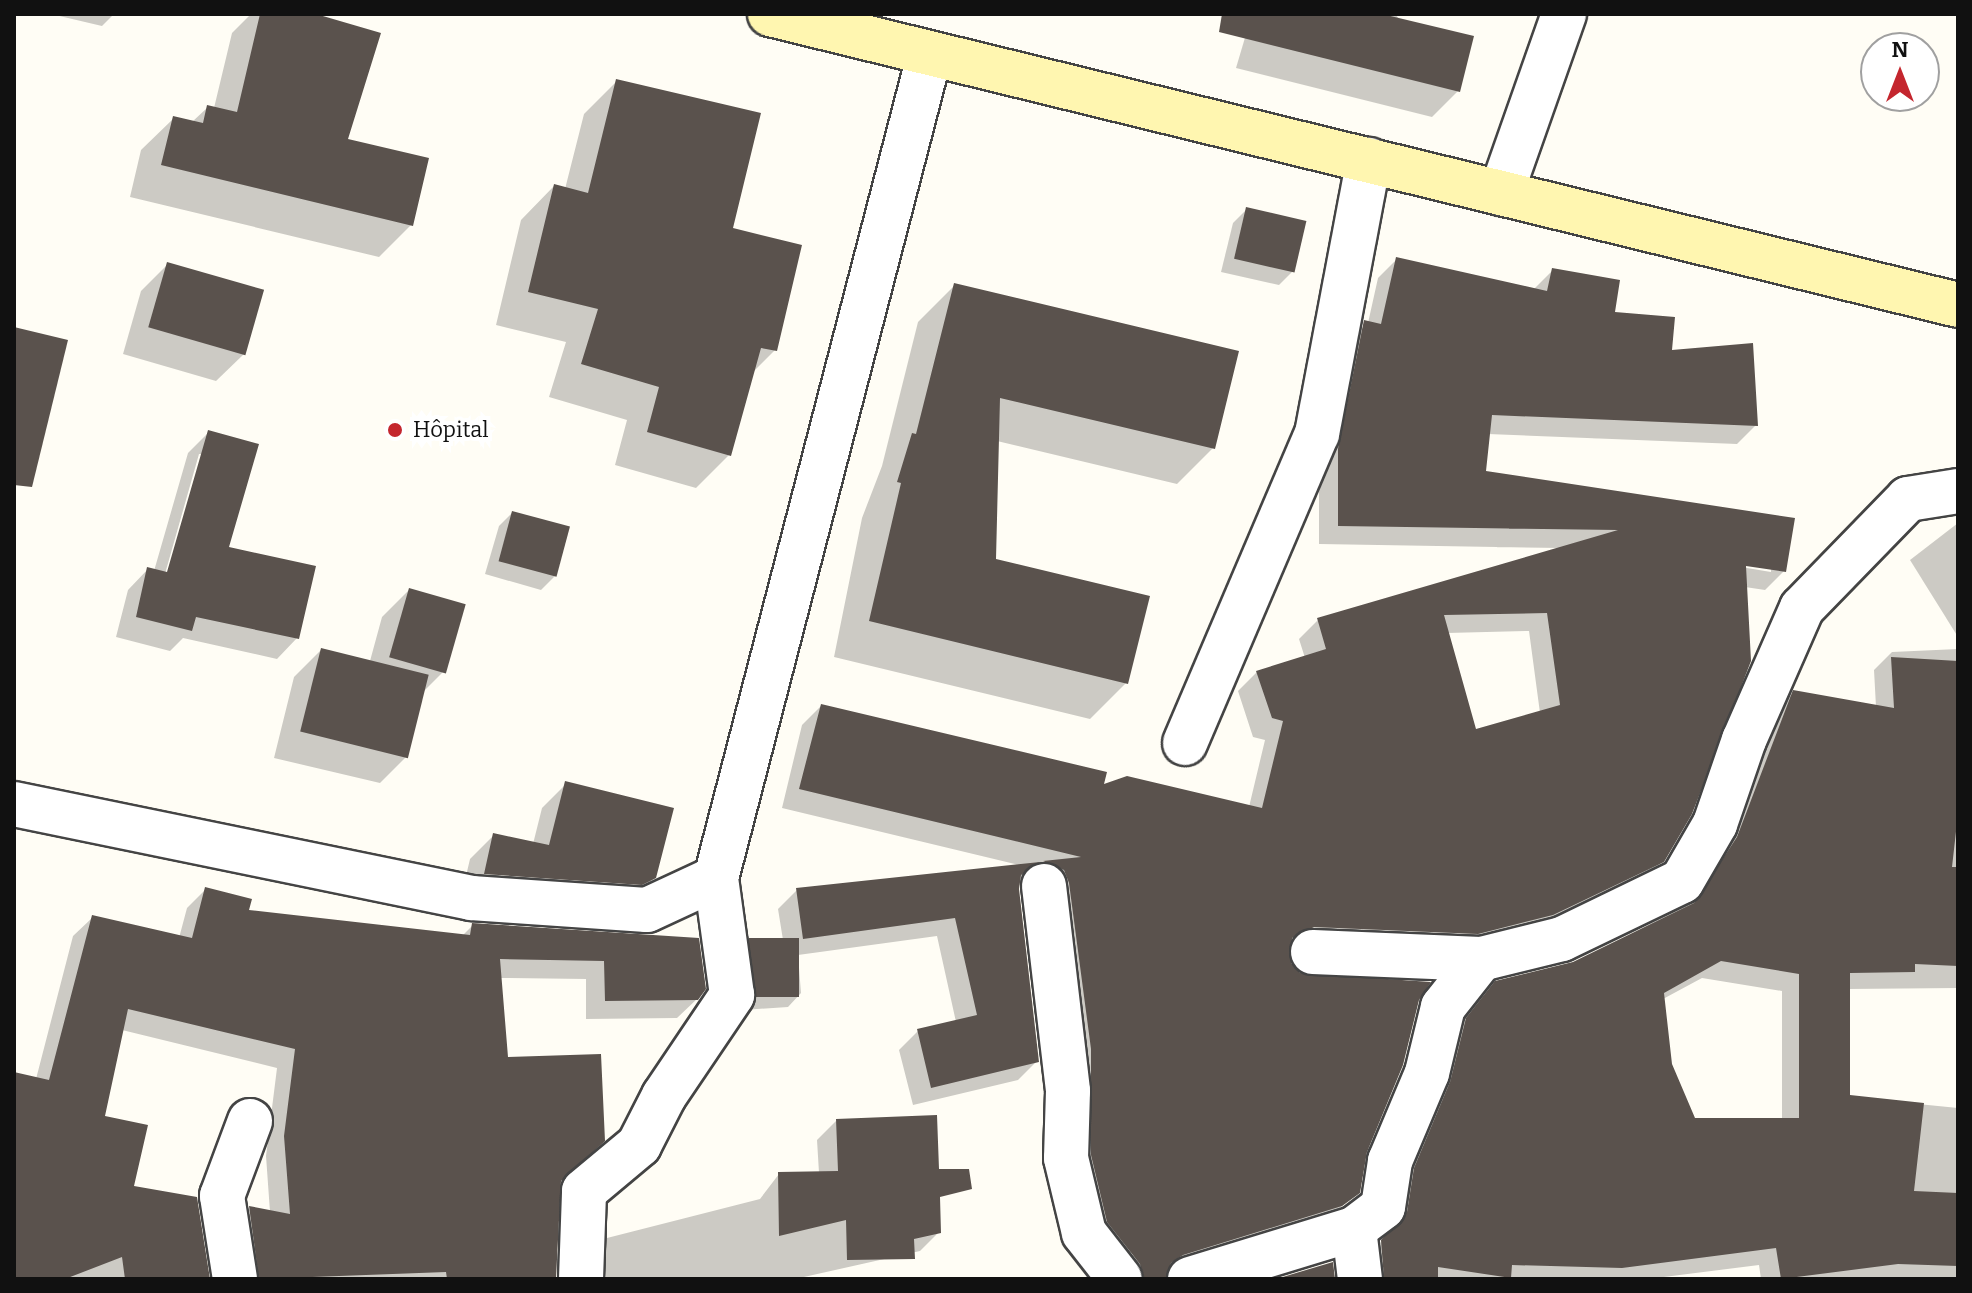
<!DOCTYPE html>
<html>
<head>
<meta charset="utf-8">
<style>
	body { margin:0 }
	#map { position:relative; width:1972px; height:1293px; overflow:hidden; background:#fffdf5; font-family:Bitter,serif }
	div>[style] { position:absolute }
	.shadow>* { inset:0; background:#0003 }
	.building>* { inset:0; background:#5a524d; transform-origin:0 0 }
	.roads { filter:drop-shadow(2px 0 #444) drop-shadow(-2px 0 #444) drop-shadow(0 2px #444) drop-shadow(0 -2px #444) }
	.street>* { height:44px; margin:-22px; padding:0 22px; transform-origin:22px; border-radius:22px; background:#fff }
	.secondary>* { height:44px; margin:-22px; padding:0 22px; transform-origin:22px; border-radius:22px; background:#fff6b0 }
	.dots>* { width:22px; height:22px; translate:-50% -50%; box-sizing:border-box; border:4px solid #fff; border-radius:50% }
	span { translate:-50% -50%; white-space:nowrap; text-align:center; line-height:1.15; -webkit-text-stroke:8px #fff; paint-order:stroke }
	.poi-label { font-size:22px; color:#111 }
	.left { translate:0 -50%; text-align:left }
	.frame { position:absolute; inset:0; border:16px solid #111; pointer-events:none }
	.north { position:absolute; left:1860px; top:32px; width:80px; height:80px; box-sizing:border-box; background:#fff; border:2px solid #a0a0a0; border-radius:50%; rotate:0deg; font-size:22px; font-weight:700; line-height:32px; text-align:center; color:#111 }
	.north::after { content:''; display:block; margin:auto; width:28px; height:36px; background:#c4262e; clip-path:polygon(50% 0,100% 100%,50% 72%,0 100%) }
</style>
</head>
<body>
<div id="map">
	<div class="shadow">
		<div style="clip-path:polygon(51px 14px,114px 14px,102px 26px)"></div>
		<div style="clip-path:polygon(251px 14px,309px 14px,345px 140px,411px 225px,379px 257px,130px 197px,141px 150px,174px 118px,192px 122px,208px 107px,214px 108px,232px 33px)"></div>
		<div style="clip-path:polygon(1252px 14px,1395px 14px,1458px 91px,1432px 117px,1236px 68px)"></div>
		<div style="clip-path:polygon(617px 81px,775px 350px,751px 374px,729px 455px,696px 488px,615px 465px,627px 420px,549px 397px,566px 342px,496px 325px,521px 220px,554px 186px,565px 189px,584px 114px)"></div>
		<div style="clip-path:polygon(1246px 210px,1293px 271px,1279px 285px,1221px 272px,1233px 223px)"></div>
		<div style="clip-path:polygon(evenodd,1397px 259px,1533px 290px,1553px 270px,1670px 353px,1756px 425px,1737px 444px,1488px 434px,1484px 472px,1784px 571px,1765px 590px,1745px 587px,1663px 861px,1643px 880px,1533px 934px,1458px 952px,1288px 949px,1299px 975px,1417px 1000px,1365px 1151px,1358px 1192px,1321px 1225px,1158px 1279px,1142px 1279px,1133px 1252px,1101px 1257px,1037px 870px,1030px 868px,1017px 889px,1037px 1061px,1018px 1080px,913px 1105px,899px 1050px,918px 1031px,956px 1022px,937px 936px,798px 955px,801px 993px,788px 1007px,743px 1010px,737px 953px,750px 940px,783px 940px,778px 909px,797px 890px,1019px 865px,782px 808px,802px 725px,821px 706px,1101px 787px,1249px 807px,1265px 740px,1253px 737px,1238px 691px,1257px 672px,1305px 658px,1299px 639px,1318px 620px,1561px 548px,1319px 544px,1319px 470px,1346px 342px,1368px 323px,1378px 278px,1397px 259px,1736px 562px,1771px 568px,1771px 572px,1735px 566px,1736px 562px,1397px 259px,1529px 631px,1540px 713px,1475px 732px,1447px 633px,1529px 631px)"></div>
		<div style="clip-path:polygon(168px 264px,244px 354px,216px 381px,123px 354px,141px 291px)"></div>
		<div style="clip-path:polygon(955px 285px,1213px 448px,1177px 484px,997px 441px,994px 561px,1126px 683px,1090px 719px,834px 657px,862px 518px,882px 466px,918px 322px)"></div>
		<div style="clip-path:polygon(evenodd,209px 432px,227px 548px,297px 638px,277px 659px,183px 638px,170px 651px,116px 637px,128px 590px,148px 569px,154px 571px,188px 453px,209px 432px,199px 454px,203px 454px,166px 582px,163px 581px,199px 454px)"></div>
		<div style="clip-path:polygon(512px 513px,555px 576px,541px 590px,485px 574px,499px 526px)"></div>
		<div style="clip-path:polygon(1958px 523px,1958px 637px,1910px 560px)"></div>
		<div style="clip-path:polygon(409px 590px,443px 672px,423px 692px,407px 756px,380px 783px,274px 758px,294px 677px,321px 650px,370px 661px,382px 617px)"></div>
		<div style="clip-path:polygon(evenodd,1958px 649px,1958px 988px,1848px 989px,1848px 1097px,1958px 1108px,1958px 1279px,1761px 1279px,1759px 1265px,1648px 1279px,1366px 1279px,1364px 1260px,1390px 1232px,1397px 1187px,1449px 1038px,1478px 1001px,1496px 983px,1573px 964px,1693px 902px,1722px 852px,1776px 710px,1794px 692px,1876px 707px,1874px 670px,1892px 652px,1958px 649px,1702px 978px,1782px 991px,1782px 1120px,1693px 1120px,1670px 1064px,1663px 999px,1702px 978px)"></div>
		<div style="clip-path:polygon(566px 784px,655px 877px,630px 902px,461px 897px,470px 859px,494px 835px,533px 844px,542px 808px)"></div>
		<div style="clip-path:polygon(206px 889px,247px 912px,462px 936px,473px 925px,697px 939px,697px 999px,677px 1018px,586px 1019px,586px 979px,500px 978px,506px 1059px,563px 1177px,557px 1189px,554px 1279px,239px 1279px,231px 1227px,250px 1209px,270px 1212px,266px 1156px,277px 1068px,122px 1030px,14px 1214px,14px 1074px,36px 1079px,73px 936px,92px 918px,179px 938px,187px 908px)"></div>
		<div style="clip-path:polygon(836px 1121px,939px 1232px,920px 1251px,795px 1279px,587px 1279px,590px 1237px,606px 1221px,607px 1238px,760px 1199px,779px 1174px,819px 1173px,817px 1140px)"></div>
		<div style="clip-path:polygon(196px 1199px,195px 1279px,14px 1279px,14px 1257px)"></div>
	</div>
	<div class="building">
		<div style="clip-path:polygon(260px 14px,316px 14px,381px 33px,348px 139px,429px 158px,413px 226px,161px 165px,173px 116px,203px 123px,207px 105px,237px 112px)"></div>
		<div style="clip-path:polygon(1222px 14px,1382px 14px,1474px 36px,1460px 92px,1219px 32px)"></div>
		<div style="clip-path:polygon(616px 79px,761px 113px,733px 228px,802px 245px,777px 351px,761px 348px,731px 456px,647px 432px,659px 387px,581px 364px,598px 309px,528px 292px,554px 184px,588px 193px)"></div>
		<div style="left:1246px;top:207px;width:62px;height:53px;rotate:13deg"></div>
		<div style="clip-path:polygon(evenodd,1396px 257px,1547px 291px,1552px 268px,1620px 280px,1615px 312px,1675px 317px,1672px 350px,1753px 343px,1758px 426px,1492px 415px,1486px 471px,1795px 518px,1786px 572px,1746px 566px,1751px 661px,1692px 814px,1664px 862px,1553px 915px,1478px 934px,1314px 927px,1292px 938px,1291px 963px,1300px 973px,1431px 982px,1419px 1000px,1403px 1065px,1367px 1152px,1360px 1193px,1342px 1206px,1183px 1255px,1171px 1263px,1166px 1279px,1144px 1279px,1140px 1264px,1107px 1222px,1091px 1155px,1091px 1049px,1069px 883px,1064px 870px,1043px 861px,1081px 857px,799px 789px,821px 704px,1107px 772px,1104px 784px,1127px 776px,1262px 808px,1283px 721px,1272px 718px,1256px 671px,1326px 649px,1317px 618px,1618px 530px,1338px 526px,1338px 449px,1364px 320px,1381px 324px,1396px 257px,1547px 613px,1560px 705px,1476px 729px,1444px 615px,1547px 613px)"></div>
		<div style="left:167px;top:262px;width:101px;height:68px;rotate:16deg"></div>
		<div style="clip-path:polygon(954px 283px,1239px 351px,1215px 449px,1000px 398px,996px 559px,1150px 596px,1128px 684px,869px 621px,901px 483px,897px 482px,912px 433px,916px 434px)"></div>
		<div style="clip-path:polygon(14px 327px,68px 340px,32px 487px,14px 485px)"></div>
		<div style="clip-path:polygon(208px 430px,259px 444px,229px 547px,316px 566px,299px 639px,196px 617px,192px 631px,136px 617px,147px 567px,167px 572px)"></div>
		<div style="left:512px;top:511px;width:60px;height:52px;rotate:15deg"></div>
		<div style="left:409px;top:588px;width:59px;height:72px;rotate:16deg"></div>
		<div style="left:321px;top:648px;width:111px;height:86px;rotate:14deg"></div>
		<div style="clip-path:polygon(evenodd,1891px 657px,1958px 661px,1958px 814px,1952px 867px,1958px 867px,1958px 966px,1915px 964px,1915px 972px,1850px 973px,1850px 1095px,1924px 1103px,1914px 1191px,1958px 1193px,1958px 1266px,1898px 1264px,1781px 1279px,1776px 1248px,1622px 1268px,1512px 1265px,1511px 1278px,1438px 1267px,1438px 1279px,1384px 1279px,1381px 1240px,1407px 1212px,1414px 1168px,1450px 1082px,1466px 1018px,1495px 981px,1573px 962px,1694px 903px,1737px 837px,1793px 690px,1894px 708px,1891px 657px,1721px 961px,1799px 974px,1799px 1118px,1695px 1118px,1672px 1064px,1664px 993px,1721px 961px)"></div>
		<div style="clip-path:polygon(565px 781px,674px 808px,656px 878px,642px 885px,484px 874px,493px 833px,549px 845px)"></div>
		<div style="clip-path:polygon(1040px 862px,1021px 875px,1019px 889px,1039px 1062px,931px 1088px,917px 1029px,977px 1015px,955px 918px,803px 939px,796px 888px)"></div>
		<div style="clip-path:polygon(205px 887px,252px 899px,249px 910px,470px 935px,472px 923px,699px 938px,706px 989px,698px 1000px,605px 1001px,604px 961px,500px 959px,508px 1057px,601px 1054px,605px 1141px,561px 1181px,556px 1279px,447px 1279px,446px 1272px,259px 1279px,249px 1206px,290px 1214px,284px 1136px,295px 1049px,128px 1009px,105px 1116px,148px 1125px,134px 1186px,197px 1197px,210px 1279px,125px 1279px,122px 1257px,65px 1279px,14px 1279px,14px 1072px,49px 1080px,92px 915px,192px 938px)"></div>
		<div style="left:749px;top:938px;width:50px;height:59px"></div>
		<div style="clip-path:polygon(937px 1115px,939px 1169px,969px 1169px,972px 1189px,940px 1197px,941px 1233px,914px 1239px,915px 1259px,847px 1260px,846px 1220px,779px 1236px,778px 1172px,838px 1171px,836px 1119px)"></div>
		<div style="clip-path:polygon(1333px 1262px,1335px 1279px,1276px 1279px)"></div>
	</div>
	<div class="roads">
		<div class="street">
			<div style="left:1501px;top:193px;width:190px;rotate:-70.6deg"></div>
			<div style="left:1185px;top:743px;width:336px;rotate:-66.9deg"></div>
			<div style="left:1317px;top:434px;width:279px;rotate:-79.3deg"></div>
			<div style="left:14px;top:804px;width:467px;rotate:11.6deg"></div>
			<div style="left:471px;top:898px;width:176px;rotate:3.9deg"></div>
			<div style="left:647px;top:910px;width:76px;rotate:-24.9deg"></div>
			<div style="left:1044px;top:886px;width:206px;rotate:83.3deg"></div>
			<div style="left:1068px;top:1091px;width:67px;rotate:91.7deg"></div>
			<div style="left:1066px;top:1158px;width:77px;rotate:76.5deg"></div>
			<div style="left:1084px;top:1233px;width:58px;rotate:52deg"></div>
			<div style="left:1313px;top:952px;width:168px;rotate:2.4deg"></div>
			<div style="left:1481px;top:959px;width:83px;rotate:-13.9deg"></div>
			<div style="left:1562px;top:939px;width:133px;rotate:-25.8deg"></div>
			<div style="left:1682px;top:881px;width:66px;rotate:-59.9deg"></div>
			<div style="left:1715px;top:824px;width:89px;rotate:-71deg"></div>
			<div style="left:1744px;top:740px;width:144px;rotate:-66.3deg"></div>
			<div style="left:1802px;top:608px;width:152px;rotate:-45.8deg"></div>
			<div style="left:1908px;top:499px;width:51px;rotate:-9.1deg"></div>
			<div style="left:1354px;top:1229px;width:50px;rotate:83.2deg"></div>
			<div style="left:235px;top:1279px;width:84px;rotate:-98.9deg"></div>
			<div style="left:222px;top:1196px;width:80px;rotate:-69.5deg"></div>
			<div style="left:581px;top:1279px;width:88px;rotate:-88deg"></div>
			<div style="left:584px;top:1191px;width:72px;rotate:-39.9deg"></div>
			<div style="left:639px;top:1145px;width:55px;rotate:-63deg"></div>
			<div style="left:664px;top:1096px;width:122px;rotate:-56deg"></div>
			<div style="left:732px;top:995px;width:118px;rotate:-97.8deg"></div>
			<div style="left:716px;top:878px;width:852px;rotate:-75.46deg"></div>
			<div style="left:1190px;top:1279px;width:171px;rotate:-17deg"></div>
			<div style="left:1354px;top:1229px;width:36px;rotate:-37deg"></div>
			<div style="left:1383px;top:1207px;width:47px;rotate:-81.3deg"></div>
			<div style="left:1390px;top:1161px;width:95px;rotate:-67.2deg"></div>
			<div style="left:1427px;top:1073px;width:68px;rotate:-76.4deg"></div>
			<div style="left:1443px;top:1007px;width:61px;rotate:-51.6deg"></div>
		</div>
		<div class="secondary">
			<div style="left:770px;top:14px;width:1223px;rotate:13.76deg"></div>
		</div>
	</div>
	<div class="dots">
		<div style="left:395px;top:430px;background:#c4262e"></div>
	</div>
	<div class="poi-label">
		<span class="left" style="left:413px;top:430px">Hôpital</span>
	</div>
	<div class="frame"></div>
	<div class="north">N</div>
</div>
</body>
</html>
